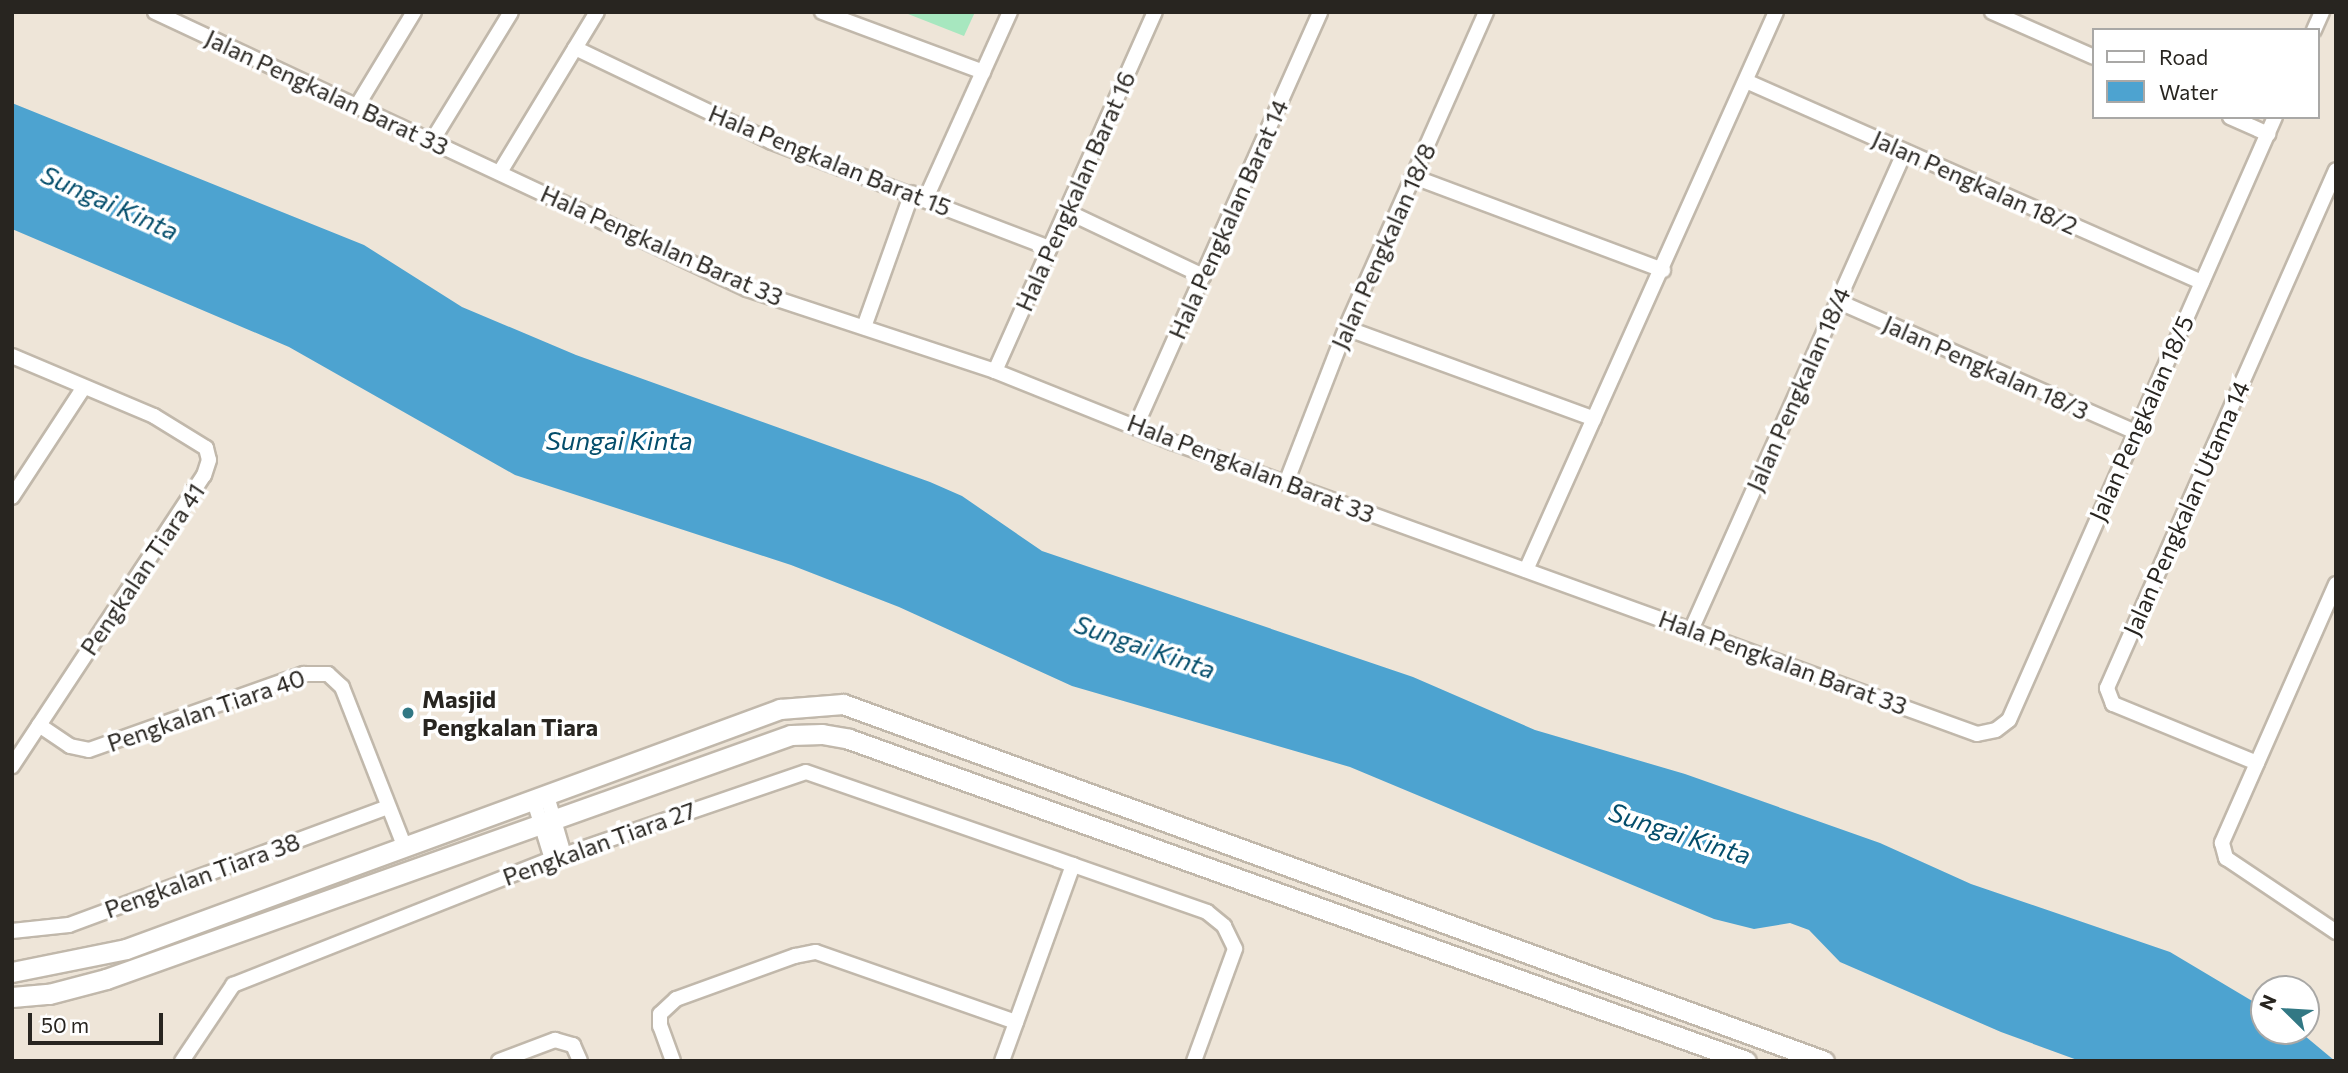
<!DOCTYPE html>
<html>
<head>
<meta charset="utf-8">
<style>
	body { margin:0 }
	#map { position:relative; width:2348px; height:1073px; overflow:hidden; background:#eee5d8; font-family:Commissioner,sans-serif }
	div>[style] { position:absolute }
	.green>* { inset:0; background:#a7e7bf }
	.water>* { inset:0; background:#4da3d0 }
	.roads { filter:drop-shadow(2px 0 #c1b8ab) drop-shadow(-2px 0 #c1b8ab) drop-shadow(0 2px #c1b8ab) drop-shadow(0 -2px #c1b8ab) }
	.street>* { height:14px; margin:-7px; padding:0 7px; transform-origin:7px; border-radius:7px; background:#fff }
	.secondary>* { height:19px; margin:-9.5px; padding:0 9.5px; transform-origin:9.5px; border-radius:9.5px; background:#fff }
	.dots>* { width:19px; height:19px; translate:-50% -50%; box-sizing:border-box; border:4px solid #fff; border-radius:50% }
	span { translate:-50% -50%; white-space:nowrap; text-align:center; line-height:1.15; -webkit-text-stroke:7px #fff; paint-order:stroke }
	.street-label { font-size:24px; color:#282520 }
	.poi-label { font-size:24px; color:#282520; font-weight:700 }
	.left { translate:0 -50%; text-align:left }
	.water-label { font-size:26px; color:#034d6b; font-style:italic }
	.frame { position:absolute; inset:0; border:14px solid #282520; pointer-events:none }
	.legend { position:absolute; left:2092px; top:28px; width:228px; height:91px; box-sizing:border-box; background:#fff; border:2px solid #a9a8a6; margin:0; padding:9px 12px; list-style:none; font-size:21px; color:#282520 }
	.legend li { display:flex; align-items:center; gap:14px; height:35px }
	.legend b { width:35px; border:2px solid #a9a8a6 }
	.north { position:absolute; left:2250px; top:975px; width:70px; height:70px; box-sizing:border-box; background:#fff; border:2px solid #a9a8a6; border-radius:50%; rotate:294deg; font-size:19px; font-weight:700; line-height:28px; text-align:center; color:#282520 }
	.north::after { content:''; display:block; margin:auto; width:24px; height:32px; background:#327884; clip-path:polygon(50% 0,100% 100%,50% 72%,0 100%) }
	.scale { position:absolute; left:28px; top:1013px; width:135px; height:32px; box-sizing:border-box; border:4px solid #282520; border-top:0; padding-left:9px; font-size:21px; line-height:24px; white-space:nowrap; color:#282520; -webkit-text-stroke:5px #fff; paint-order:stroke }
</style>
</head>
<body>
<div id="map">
	<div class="green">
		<div style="clip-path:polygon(903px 12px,975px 12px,964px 36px)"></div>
	</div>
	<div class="water">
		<div style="clip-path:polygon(12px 103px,364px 245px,462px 307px,576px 355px,930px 482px,962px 496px,1042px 551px,1413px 677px,1535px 730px,1685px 774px,1880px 843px,1971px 884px,2170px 952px,2264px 1008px,2264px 1031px,2299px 1031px,2335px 1061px,2080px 1061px,2001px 1032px,1840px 962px,1809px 930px,1790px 923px,1754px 929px,1714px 919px,1350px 767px,1072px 686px,899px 607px,791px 565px,515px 475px,289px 347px,12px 229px)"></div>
	</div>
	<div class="roads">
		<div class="street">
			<div style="left:155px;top:12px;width:654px;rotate:25.08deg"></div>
			<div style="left:747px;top:289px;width:261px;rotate:18.3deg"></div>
			<div style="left:995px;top:371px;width:191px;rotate:21.9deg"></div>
			<div style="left:1172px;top:442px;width:856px;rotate:19.94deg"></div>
			<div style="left:1977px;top:734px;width:19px;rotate:-12deg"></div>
			<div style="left:1996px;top:730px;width:16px;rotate:-38deg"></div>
			<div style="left:2009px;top:720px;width:659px;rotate:-66.2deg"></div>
			<div style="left:822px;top:12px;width:172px;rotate:20.4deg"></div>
			<div style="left:1992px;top:12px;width:111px;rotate:23.8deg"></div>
			<div style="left:2314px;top:30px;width:20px;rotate:-66deg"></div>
			<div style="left:575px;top:48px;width:218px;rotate:25.5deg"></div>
			<div style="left:772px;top:142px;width:297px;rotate:20.9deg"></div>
			<div style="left:1748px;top:82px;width:496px;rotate:23.8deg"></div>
			<div style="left:357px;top:106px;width:110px;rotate:-58.8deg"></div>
			<div style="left:2230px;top:117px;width:42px;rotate:24.1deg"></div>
			<div style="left:432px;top:141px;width:151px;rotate:-58.5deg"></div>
			<div style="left:500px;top:172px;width:187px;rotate:-58.8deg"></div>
			<div style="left:1414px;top:177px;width:266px;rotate:20.5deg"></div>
			<div style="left:926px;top:198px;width:204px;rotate:-65.7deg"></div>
			<div style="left:1066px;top:211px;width:152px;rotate:25.4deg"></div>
			<div style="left:1837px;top:301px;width:326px;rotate:23.7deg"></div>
			<div style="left:864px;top:327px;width:142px;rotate:-70.3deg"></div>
			<div style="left:1346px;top:328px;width:264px;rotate:20.1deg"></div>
			<div style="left:12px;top:356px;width:154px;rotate:22.9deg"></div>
			<div style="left:154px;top:416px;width:61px;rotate:31.6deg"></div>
			<div style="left:206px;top:448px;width:12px;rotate:76deg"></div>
			<div style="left:209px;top:460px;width:16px;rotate:108deg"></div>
			<div style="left:204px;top:475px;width:349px;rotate:123.4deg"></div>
			<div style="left:995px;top:371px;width:393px;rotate:-66deg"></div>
			<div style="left:1136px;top:426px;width:453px;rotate:-66deg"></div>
			<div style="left:1286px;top:483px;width:166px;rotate:-68.8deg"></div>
			<div style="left:1346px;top:328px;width:346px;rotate:-66.1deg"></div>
			<div style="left:12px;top:497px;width:131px;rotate:-56.8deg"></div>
			<div style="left:1526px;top:570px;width:611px;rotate:-65.87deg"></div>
			<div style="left:2336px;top:584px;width:283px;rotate:113.8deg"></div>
			<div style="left:2222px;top:843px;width:16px;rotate:75deg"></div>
			<div style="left:2226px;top:858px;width:133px;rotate:33.9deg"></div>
			<div style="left:1692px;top:628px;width:522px;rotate:-65.94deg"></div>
			<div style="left:39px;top:725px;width:37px;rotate:34deg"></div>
			<div style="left:70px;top:746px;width:19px;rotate:12deg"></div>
			<div style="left:89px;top:750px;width:228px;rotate:-19.5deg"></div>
			<div style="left:304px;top:674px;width:24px"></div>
			<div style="left:328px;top:674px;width:19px;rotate:43deg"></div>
			<div style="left:342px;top:687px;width:173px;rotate:68.6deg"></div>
			<div style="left:2257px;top:763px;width:156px;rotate:-157.7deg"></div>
			<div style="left:2113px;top:704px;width:17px;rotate:-111deg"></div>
			<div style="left:2107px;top:688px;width:566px;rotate:-66.15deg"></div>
			<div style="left:547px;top:796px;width:61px;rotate:73.9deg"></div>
			<div style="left:534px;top:801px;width:61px;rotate:72.8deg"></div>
			<div style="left:1073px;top:865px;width:142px;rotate:19.3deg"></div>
			<div style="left:1207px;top:912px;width:22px;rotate:39deg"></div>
			<div style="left:1224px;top:926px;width:25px;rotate:64deg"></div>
			<div style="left:1235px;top:949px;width:119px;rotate:110.1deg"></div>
			<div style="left:12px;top:931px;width:57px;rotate:-6deg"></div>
			<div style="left:69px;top:925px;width:340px;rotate:-20.3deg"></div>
			<div style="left:182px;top:1061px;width:92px;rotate:-56.1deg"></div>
			<div style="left:233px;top:985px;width:343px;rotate:-21.6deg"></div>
			<div style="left:552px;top:859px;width:268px;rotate:-18.9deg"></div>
			<div style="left:806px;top:772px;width:283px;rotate:19.2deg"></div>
			<div style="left:1073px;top:865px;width:208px;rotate:109.9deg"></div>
			<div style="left:499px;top:1061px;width:60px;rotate:-20.6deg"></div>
			<div style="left:555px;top:1040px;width:19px;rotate:16deg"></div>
			<div style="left:573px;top:1045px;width:17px;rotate:66deg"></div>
			<div style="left:673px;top:1061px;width:37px;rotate:-110deg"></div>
			<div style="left:660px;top:1026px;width:12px;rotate:-90deg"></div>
			<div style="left:660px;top:1014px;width:22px;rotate:-43deg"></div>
			<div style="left:676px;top:999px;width:127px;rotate:-19.9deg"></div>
			<div style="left:795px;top:956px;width:21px;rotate:-11deg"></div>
			<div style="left:816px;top:952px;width:212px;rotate:19.3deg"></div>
		</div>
		<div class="secondary">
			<div style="left:12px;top:972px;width:116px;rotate:-11.4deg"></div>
			<div style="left:126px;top:949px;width:697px;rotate:-20.15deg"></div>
			<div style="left:780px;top:709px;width:63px;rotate:-4.5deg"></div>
			<div style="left:843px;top:704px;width:1044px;rotate:20deg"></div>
			<div style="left:12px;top:997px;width:37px;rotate:-5deg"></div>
			<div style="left:49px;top:994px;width:59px;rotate:-14.7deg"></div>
			<div style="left:106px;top:979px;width:727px;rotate:-19.61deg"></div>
			<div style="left:791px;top:735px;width:31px;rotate:-2deg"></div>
			<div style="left:822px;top:734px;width:27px;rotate:10deg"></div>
			<div style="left:849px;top:739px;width:953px;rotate:19.75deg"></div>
		</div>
	</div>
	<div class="dots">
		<div style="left:408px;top:713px;background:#327884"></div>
	</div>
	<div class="street-label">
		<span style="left:327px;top:92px;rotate:25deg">Jalan Pengkalan Barat 33</span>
		<span style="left:830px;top:160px;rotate:22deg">Hala Pengkalan Barat 15</span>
		<span style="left:1975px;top:182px;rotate:24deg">Jalan Pengkalan 18/2</span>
		<span style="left:1075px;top:191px;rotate:-66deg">Hala Pengkalan Barat 16</span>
		<span style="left:1228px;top:219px;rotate:-66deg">Hala Pengkalan Barat 14</span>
		<span style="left:662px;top:245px;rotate:24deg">Hala Pengkalan Barat 33</span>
		<span style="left:1383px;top:246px;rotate:-66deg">Jalan Pengkalan 18/8</span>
		<span style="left:1986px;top:367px;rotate:24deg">Jalan Pengkalan 18/3</span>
		<span style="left:1798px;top:389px;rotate:-66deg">Jalan Pengkalan 18/4</span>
		<span style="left:2141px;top:418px;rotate:-66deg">Jalan Pengkalan 18/5</span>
		<span style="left:1251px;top:468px;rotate:21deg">Hala Pengkalan Barat 33</span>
		<span style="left:2186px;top:508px;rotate:-66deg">Jalan Pengkalan Utama 14</span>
		<span style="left:142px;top:569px;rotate:-56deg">Pengkalan Tiara 41</span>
		<span style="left:1783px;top:662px;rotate:20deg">Hala Pengkalan Barat 33</span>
		<span style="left:206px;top:710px;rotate:-19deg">Pengkalan Tiara 40</span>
		<span style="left:599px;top:843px;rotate:-20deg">Pengkalan Tiara 27</span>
		<span style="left:202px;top:875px;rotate:-20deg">Pengkalan Tiara 38</span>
	</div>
	<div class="poi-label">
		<span class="left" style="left:422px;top:713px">Masjid<br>Pengkalan Tiara</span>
	</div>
	<div class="water-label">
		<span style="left:110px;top:202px;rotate:24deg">Sungai Kinta</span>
		<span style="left:619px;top:440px">Sungai Kinta</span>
		<span style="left:1145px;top:646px;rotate:19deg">Sungai Kinta</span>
		<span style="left:1680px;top:833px;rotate:18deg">Sungai Kinta</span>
	</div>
	<div class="frame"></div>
	<ul class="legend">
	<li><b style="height:9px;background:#fff"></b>Road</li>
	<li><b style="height:19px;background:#4da3d0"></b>Water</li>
	</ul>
	<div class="north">N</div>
	<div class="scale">50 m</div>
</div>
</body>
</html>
